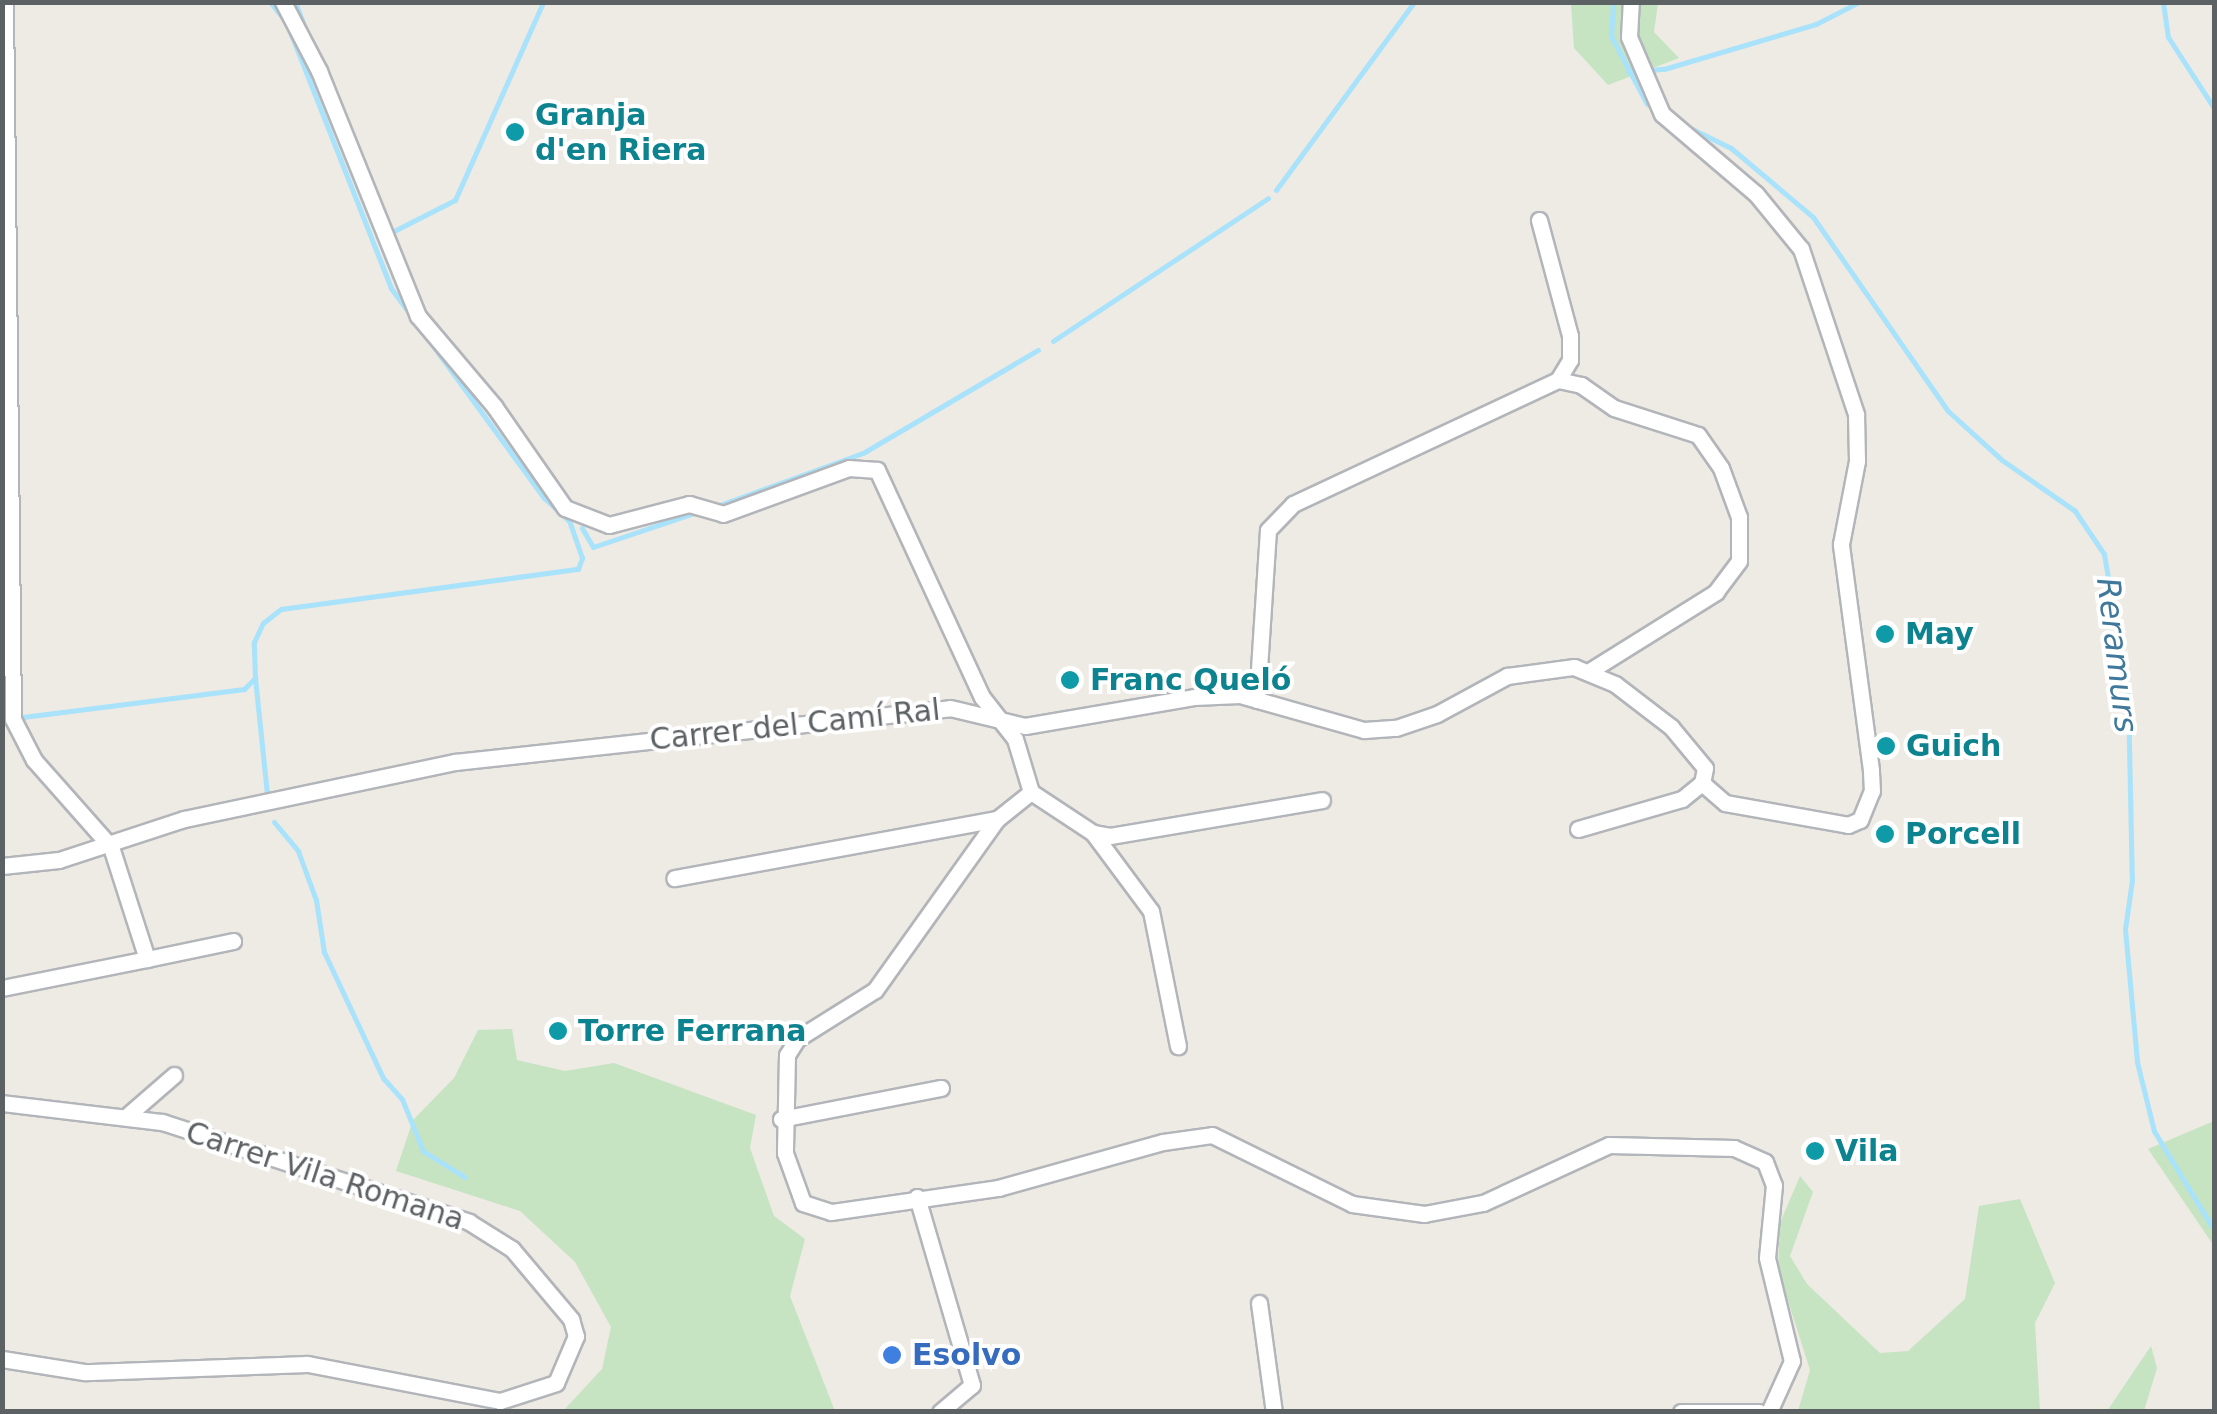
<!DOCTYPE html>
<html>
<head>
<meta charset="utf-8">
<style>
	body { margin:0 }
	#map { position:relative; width:2217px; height:1414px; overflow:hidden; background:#eeeae4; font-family:"DejaVu Sans",sans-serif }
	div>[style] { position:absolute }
	.green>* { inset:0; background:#c6e4c2 }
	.stream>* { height:5px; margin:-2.5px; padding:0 2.5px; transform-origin:2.5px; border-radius:2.5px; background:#a8e2fb }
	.roads { filter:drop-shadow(2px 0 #b2b5b9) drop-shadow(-2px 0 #b2b5b9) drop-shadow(0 2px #b2b5b9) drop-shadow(0 -2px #b2b5b9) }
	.minor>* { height:15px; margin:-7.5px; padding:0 7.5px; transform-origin:7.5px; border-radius:7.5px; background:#fff }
	.dots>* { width:28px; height:28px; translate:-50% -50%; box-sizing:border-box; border:5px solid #fff; border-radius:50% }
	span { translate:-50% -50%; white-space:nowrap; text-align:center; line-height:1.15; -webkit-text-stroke:8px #fff; paint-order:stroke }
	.culture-label { font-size:30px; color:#0d838f; font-weight:700 }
	.left { translate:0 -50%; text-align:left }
	.street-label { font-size:30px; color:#5c6164 }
	.shop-label { font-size:30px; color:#366cbe; font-weight:700 }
	.water-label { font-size:32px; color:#3f789b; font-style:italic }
	.frame { position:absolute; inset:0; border:5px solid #5c6164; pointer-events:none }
</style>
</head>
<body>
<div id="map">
	<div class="green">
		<div style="clip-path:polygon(1571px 3px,1658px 3px,1654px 32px,1679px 58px,1608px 85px,1574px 48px)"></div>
		<div style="clip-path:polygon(512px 1029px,517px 1060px,565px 1071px,614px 1063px,756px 1115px,750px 1148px,774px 1216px,805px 1239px,790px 1296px,835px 1411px,563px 1411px,602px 1369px,611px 1327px,575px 1262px,520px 1211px,396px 1171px,413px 1120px,454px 1078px,478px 1030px)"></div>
		<div style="clip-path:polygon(2214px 1121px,2214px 1246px,2148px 1149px)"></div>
		<div style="clip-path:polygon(1800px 1176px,1813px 1192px,1790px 1256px,1807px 1284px,1880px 1353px,1908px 1351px,1965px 1299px,1979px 1206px,2020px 1199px,2055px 1283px,2035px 1323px,2040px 1411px,1798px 1411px,1810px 1370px,1778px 1269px,1780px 1223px)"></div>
		<div style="clip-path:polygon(2151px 1346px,2157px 1368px,2144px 1411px,2107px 1411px)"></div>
	</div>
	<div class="stream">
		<div style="left:270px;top:2px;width:22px;rotate:51deg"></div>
		<div style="left:295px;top:2px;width:31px;rotate:69deg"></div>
		<div style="left:1613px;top:2px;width:34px;rotate:93deg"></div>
		<div style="left:1611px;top:36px;width:77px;rotate:62.1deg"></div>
		<div style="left:2163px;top:2px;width:35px;rotate:82deg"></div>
		<div style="left:2168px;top:37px;width:85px;rotate:57.1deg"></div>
		<div style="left:1628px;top:72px;width:36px;rotate:-5deg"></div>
		<div style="left:1664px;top:69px;width:159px;rotate:-16.5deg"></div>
		<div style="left:1816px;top:24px;width:48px;rotate:-27.1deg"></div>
		<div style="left:1686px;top:126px;width:50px;rotate:26.1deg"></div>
		<div style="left:1731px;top:148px;width:107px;rotate:40.1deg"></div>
		<div style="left:1813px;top:217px;width:236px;rotate:55.2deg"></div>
		<div style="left:1948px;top:411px;width:73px;rotate:42.2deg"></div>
		<div style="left:2002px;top:460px;width:89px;rotate:34.9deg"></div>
		<div style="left:2075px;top:511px;width:52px;rotate:56deg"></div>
		<div style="left:2104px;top:554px;width:144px;rotate:80.4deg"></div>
		<div style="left:2128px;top:696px;width:184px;rotate:88.8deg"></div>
		<div style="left:2132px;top:880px;width:49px;rotate:98.1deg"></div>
		<div style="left:2125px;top:929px;width:134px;rotate:84.8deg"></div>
		<div style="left:2137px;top:1062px;width:71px;rotate:76.2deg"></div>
		<div style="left:2154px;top:1131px;width:116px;rotate:58.8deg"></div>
		<div style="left:1276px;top:190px;width:233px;rotate:-53.7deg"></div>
		<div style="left:388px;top:234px;width:75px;rotate:-26.9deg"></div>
		<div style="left:455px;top:200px;width:217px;rotate:-66deg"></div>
		<div style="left:1053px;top:341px;width:258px;rotate:-33.6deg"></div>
		<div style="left:717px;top:506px;width:155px;rotate:-20deg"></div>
		<div style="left:863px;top:453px;width:203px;rotate:-30.5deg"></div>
		<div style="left:582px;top:528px;width:22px;rotate:60deg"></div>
		<div style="left:593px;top:547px;width:107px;rotate:-18.6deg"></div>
		<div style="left:255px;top:678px;width:117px;rotate:84.1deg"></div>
		<div style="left:23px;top:717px;width:223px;rotate:-7.2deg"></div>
		<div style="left:244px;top:689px;width:16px;rotate:-45deg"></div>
		<div style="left:255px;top:678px;width:36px;rotate:-92deg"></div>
		<div style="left:254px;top:642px;width:21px;rotate:-65deg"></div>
		<div style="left:263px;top:623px;width:23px;rotate:-38deg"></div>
		<div style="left:281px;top:609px;width:300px;rotate:-7.7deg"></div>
		<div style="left:578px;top:569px;width:12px;rotate:-70deg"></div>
		<div style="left:582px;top:558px;width:39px;rotate:-109deg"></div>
		<div style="left:569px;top:521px;width:34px;rotate:-137deg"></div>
		<div style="left:544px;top:498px;width:260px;rotate:-126.1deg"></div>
		<div style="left:391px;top:288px;width:278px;rotate:-111.5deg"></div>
		<div style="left:274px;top:822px;width:38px;rotate:50deg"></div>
		<div style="left:298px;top:851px;width:52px;rotate:69.8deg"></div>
		<div style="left:316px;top:900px;width:53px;rotate:81.3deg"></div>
		<div style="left:324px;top:952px;width:139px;rotate:64.9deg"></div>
		<div style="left:383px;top:1078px;width:28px;rotate:48deg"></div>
		<div style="left:402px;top:1099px;width:56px;rotate:68deg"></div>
		<div style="left:423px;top:1151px;width:49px;rotate:31.8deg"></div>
	</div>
	<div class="roads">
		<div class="minor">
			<div style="left:283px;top:2px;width:78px;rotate:62.4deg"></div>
			<div style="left:319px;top:71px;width:264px;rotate:68deg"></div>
			<div style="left:418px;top:316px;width:118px;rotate:49.8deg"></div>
			<div style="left:494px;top:406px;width:124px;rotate:55.2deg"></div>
			<div style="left:565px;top:508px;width:47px;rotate:21.1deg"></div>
			<div style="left:609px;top:525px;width:83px;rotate:-14.7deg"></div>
			<div style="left:689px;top:504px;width:35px;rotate:16deg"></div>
			<div style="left:723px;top:514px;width:134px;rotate:-20.1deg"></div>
			<div style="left:849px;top:468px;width:28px;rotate:4deg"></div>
			<div style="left:877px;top:470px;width:250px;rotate:65.2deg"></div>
			<div style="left:982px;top:697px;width:53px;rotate:51.8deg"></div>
			<div style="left:1015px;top:739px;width:55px;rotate:73.2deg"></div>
			<div style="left:1031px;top:792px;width:43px;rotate:141.5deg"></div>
			<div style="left:997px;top:819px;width:328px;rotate:169.6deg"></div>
			<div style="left:1539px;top:220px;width:120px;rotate:75deg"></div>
			<div style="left:1570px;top:336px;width:24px;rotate:90deg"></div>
			<div style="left:1570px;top:360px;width:23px;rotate:121deg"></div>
			<div style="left:1257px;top:700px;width:170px;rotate:-86.3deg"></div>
			<div style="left:1268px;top:530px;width:36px;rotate:-46deg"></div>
			<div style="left:1293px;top:504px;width:293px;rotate:-25.1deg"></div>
			<div style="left:1558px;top:380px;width:24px;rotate:12deg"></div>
			<div style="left:1581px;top:385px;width:40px;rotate:34.9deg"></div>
			<div style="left:1614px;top:408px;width:88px;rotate:17.8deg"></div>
			<div style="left:1698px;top:435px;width:40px;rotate:55.1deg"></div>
			<div style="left:1721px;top:468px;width:52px;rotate:69.8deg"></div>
			<div style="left:1739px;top:517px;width:44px;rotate:90deg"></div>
			<div style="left:1739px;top:561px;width:39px;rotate:127deg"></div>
			<div style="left:1716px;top:592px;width:147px;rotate:148deg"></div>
			<div style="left:1031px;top:792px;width:74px;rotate:33.5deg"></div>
			<div style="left:1093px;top:833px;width:17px;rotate:10deg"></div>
			<div style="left:1110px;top:836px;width:215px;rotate:-9.6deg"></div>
			<div style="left:997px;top:819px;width:210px;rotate:125.5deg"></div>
			<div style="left:875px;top:990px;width:92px;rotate:147.9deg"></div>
			<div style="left:797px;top:1039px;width:19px;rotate:122deg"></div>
			<div style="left:787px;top:1055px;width:98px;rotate:91.2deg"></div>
			<div style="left:785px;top:1153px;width:53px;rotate:70.2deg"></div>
			<div style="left:803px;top:1203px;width:29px;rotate:18deg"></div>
			<div style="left:831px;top:1212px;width:169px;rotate:-8.2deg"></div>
			<div style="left:998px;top:1188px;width:171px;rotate:-15.6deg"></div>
			<div style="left:1163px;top:1142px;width:49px;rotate:-8.1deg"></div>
			<div style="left:1212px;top:1135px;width:156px;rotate:26.2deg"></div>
			<div style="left:1352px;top:1204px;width:73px;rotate:7.9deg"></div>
			<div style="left:1424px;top:1214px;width:60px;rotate:-10.6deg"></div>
			<div style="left:1483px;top:1203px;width:139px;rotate:-24.7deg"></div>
			<div style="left:1609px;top:1145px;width:125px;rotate:1.4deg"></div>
			<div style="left:1734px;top:1148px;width:34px;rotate:24deg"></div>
			<div style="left:1765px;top:1162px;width:25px;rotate:69deg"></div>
			<div style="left:1774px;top:1185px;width:73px;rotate:95.5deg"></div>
			<div style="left:1767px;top:1258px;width:106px;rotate:76.4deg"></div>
			<div style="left:1792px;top:1361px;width:56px;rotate:114.3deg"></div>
			<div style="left:1578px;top:829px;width:108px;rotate:-16.1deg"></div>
			<div style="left:1682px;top:799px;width:26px;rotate:-39deg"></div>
			<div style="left:1093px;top:833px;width:97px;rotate:53.4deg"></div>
			<div style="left:1151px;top:911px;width:138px;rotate:78.7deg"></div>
			<div style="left:2px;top:866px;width:57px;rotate:-6deg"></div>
			<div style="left:59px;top:860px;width:132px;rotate:-18.2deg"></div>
			<div style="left:184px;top:819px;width:277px;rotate:-11.9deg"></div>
			<div style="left:455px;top:762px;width:498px;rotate:-6.2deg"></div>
			<div style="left:950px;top:708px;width:77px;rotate:13.5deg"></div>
			<div style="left:1025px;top:726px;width:171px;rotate:-9.7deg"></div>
			<div style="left:1194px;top:697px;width:46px;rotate:-2.5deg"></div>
			<div style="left:1240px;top:695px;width:129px;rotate:15.8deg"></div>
			<div style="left:1364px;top:730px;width:32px;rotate:-4deg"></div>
			<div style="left:1396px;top:728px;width:43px;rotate:-18.9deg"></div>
			<div style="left:1437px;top:714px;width:80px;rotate:-28.5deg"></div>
			<div style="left:1507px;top:676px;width:68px;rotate:-7.7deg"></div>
			<div style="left:1574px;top:667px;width:44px;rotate:22.5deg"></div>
			<div style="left:1615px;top:684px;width:71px;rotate:37.5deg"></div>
			<div style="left:1671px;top:727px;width:53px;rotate:50.3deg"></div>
			<div style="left:1705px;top:768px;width:15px;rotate:101deg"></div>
			<div style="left:1702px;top:783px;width:30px;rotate:41deg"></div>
			<div style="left:1725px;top:803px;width:125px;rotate:10.1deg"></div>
			<div style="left:1848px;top:825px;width:13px;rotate:-23deg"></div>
			<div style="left:1860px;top:820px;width:31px;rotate:-68deg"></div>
			<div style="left:1872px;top:791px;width:21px;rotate:-93deg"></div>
			<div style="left:1871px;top:770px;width:228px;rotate:-97.6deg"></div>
			<div style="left:1841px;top:544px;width:85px;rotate:-79.1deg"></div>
			<div style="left:1857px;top:461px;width:47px;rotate:-91.2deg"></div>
			<div style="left:1856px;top:414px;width:174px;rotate:-108.4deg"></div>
			<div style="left:1801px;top:249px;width:71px;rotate:-129.3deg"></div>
			<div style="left:1756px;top:194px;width:123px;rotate:-139.6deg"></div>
			<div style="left:1662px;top:114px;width:84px;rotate:-113.2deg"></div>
			<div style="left:1629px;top:37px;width:35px;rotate:-87deg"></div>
			<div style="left:147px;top:959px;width:88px;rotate:-11.8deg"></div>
			<div style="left:2px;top:988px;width:148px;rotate:-11.3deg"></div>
			<div style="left:147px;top:959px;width:118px;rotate:-107.8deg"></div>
			<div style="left:111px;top:847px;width:116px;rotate:-131.5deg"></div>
			<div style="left:34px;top:760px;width:46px;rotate:-117.1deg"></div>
			<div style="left:13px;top:719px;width:717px;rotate:-90.64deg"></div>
			<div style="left:2px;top:1103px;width:161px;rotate:6.8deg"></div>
			<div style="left:162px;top:1122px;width:323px;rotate:18deg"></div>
			<div style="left:469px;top:1222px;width:51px;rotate:32.1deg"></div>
			<div style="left:512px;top:1249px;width:92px;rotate:49.9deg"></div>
			<div style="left:571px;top:1319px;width:18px;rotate:74deg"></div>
			<div style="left:576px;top:1336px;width:51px;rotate:113.1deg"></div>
			<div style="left:556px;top:1383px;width:59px;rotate:162.2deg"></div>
			<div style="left:500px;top:1401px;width:197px;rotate:-169.1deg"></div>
			<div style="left:307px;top:1364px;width:223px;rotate:177.9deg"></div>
			<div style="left:84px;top:1372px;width:83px;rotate:-171deg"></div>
			<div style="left:128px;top:1115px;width:61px;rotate:-41deg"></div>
			<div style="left:781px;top:1119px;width:163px;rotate:-11deg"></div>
			<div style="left:917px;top:1197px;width:196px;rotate:73.7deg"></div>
			<div style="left:972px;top:1385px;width:42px;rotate:139.8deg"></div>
			<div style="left:1259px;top:1303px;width:110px;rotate:82.2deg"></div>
			<div style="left:1681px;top:1412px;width:78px"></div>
		</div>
	</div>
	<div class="dots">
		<div style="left:515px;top:132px;background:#0f9aa8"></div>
		<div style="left:1885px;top:634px;background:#0f9aa8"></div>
		<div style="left:1070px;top:680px;background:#0f9aa8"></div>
		<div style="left:1886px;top:746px;background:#0f9aa8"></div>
		<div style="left:1885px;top:834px;background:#0f9aa8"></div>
		<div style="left:558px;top:1031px;background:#0f9aa8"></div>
		<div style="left:1815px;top:1151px;background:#0f9aa8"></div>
		<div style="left:892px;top:1355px;background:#3f7fe0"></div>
	</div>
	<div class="culture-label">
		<span class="left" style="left:535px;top:132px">Granja<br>d'en Riera</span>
		<span class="left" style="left:1905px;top:634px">May</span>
		<span class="left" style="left:1090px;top:680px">Franc Queló</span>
		<span class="left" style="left:1906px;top:746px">Guich</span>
		<span class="left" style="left:1905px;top:834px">Porcell</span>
		<span class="left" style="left:578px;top:1031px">Torre Ferrana</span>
		<span class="left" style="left:1835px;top:1151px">Vila</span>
	</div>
	<div class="street-label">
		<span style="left:795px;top:725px;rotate:-6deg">Carrer del Camí Ral</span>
		<span style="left:325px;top:1176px;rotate:18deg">Carrer Vila Romana</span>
	</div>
	<div class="shop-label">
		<span class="left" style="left:912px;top:1355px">Esolvo</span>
	</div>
	<div class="water-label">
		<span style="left:2117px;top:655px;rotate:83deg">Reramurs</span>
	</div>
	<div class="frame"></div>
</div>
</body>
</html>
